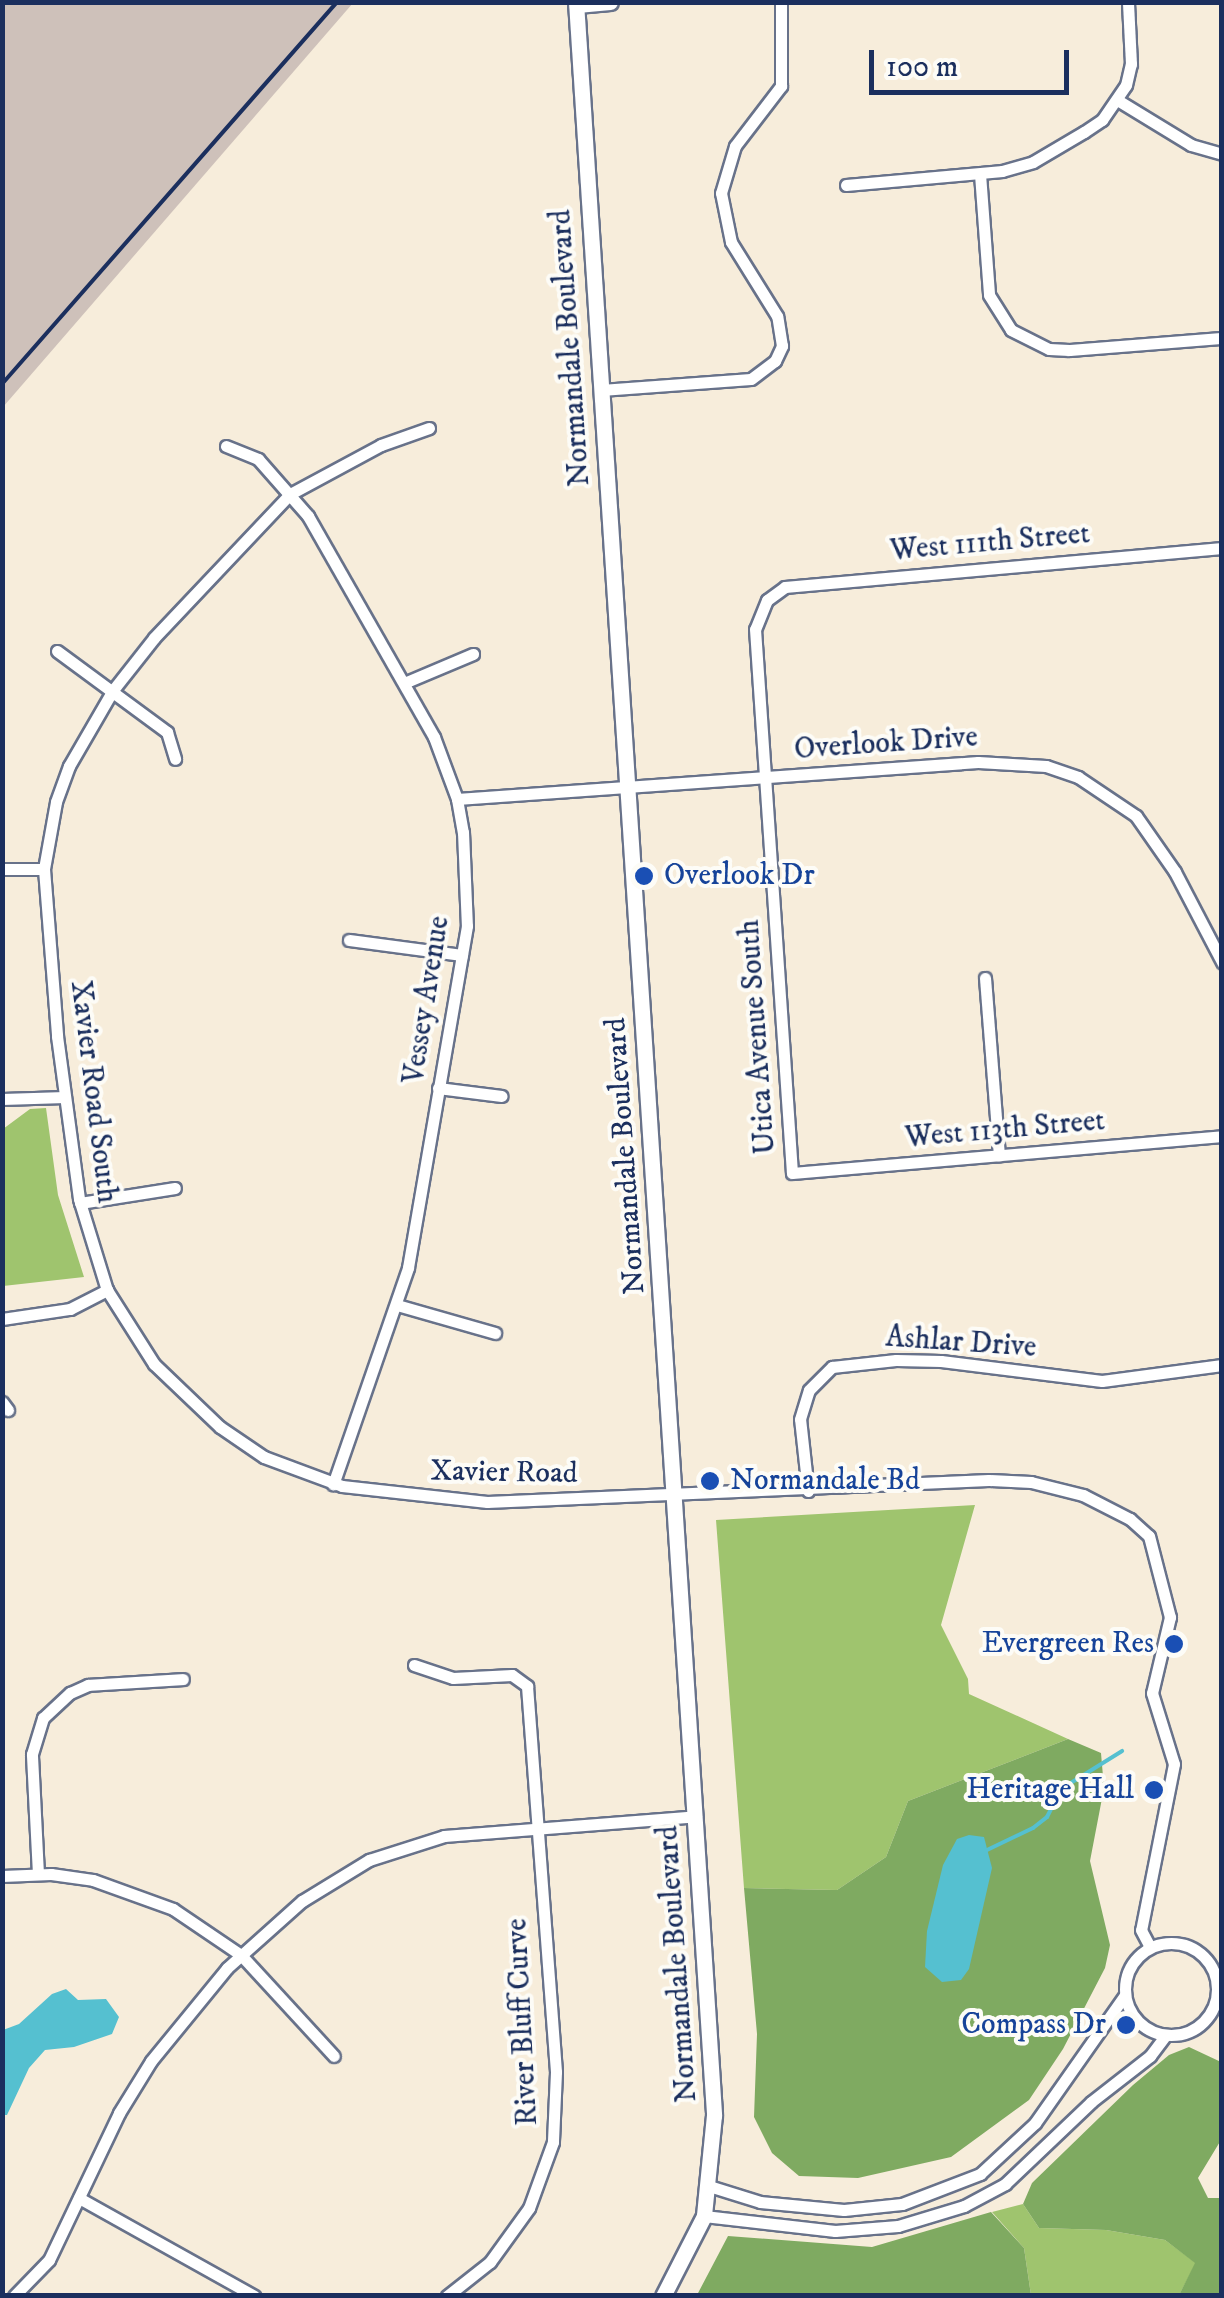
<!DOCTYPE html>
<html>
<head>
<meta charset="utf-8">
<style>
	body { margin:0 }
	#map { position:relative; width:1224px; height:2298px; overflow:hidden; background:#f7eddb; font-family:"IM FELL DW Pica",serif }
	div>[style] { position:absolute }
	.industrial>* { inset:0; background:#cec1ba }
	.green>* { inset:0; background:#9fc46e }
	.forest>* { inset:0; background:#7faa61 }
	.water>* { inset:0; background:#55c0d0 }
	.stream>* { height:4px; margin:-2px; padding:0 2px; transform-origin:2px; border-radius:2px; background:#55c0d0 }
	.roads { filter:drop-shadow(2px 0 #68728a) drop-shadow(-2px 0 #68728a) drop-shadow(0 2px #68728a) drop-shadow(0 -2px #68728a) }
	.street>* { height:11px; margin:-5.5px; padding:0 5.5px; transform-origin:5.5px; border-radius:5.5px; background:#fff }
	.street>.ring { margin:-5.5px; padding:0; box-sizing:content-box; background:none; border:11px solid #fff; border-radius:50% }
	.secondary>* { height:15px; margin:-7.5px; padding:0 7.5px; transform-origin:7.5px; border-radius:7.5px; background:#fff }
	.rail>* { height:4px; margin:-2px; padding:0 2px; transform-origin:2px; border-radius:2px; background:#1b2f5e }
	.dots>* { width:28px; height:28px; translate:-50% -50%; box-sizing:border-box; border:5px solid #fdfcf7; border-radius:50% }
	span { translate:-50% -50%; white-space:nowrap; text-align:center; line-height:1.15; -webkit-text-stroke:8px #fdfcf7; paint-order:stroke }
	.street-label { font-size:30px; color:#1b2f5e }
	.transit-label { font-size:30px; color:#164399 }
	.left { translate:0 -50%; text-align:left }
	.right { translate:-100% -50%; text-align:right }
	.frame { position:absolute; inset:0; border:5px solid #1b2f5e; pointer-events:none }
	.scale { position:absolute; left:869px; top:50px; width:200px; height:45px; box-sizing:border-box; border:5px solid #1b2f5e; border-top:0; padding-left:12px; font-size:30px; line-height:35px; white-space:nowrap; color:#1b2f5e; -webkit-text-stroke:8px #fdfcf7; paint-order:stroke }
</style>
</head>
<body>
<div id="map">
	<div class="industrial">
		<div style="clip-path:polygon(3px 2px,353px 3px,3px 407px,2px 3px)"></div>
	</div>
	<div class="green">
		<div style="clip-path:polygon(46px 1108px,58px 1195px,84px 1277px,3px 1286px,3px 1129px,30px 1109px)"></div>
		<div style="clip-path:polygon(975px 1505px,941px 1625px,968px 1679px,969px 1694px,1068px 1739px,908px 1801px,886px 1857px,837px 1890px,744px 1888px,716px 1520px)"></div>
		<div style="clip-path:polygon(1023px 2204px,1039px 2228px,1106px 2230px,1165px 2240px,1196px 2263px,1179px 2295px,1031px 2295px,1024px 2248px,992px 2212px)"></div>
	</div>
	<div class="forest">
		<div style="clip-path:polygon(1068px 1739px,1101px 1753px,1104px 1788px,1090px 1861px,1110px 1945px,1105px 1968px,1063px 2049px,1029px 2100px,951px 2157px,858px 2178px,799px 2176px,772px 2153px,754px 2117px,757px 2034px,744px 1888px,837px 1890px,886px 1857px,908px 1801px)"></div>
		<div style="clip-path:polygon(1189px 2047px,1221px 2062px,1221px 2140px,1198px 2178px,1208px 2198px,1221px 2198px,1221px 2295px,1179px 2295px,1195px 2263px,1165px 2240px,1106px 2230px,1039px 2228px,1023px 2204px,1032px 2183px,1133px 2085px,1169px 2055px)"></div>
		<div style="clip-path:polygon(991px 2212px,1024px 2248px,1031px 2295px,697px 2295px,728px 2236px,872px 2247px)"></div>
	</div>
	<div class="water">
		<div style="clip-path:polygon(969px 1835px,984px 1837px,992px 1868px,969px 1969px,961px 1980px,942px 1982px,925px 1967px,927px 1931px,943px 1865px,957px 1839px)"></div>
		<div style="clip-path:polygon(66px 1989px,78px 2000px,106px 1999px,119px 2017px,112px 2034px,74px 2047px,45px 2050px,29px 2068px,7px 2115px,3px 2115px,3px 2030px,19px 2024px,52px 1994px)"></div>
	</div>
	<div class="stream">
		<div style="left:987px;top:1850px;width:51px;rotate:-25.6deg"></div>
		<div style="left:1033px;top:1828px;width:18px;rotate:-38deg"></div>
		<div style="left:1047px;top:1817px;width:31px;rotate:-63deg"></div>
		<div style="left:1061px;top:1789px;width:72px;rotate:-31.9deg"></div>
	</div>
	<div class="roads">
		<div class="street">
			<div style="left:1119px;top:101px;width:84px;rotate:31.4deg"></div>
			<div style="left:1191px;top:145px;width:32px;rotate:16deg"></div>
			<div style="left:980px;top:174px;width:121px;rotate:85.7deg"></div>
			<div style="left:989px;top:295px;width:41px;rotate:57.8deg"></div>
			<div style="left:1011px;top:330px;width:42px;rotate:26.6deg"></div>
			<div style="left:1049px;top:349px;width:20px;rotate:3deg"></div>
			<div style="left:1069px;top:350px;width:153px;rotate:-4.5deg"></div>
			<div style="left:846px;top:185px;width:157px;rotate:-5.1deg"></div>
			<div style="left:1002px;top:171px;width:32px;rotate:-16deg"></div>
			<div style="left:1033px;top:162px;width:59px;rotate:-30.5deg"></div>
			<div style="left:1084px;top:132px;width:22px;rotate:-34deg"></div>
			<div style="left:1102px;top:120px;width:42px;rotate:-55.6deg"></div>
			<div style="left:1126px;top:85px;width:22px;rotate:-77deg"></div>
			<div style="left:1131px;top:64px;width:62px;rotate:-92.8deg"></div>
			<div style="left:601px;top:390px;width:150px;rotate:-4.2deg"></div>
			<div style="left:751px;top:379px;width:30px;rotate:-37deg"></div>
			<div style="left:775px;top:361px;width:17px;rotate:-65deg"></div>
			<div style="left:782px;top:346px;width:30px;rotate:-99deg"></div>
			<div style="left:777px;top:316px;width:87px;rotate:-121.9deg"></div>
			<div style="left:731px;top:242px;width:50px;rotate:-101.5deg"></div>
			<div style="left:721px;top:193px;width:49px;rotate:-73.4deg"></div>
			<div style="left:735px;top:146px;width:76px;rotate:-52.5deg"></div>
			<div style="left:781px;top:86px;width:84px;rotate:-90deg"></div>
			<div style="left:429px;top:428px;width:51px;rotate:160.5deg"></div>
			<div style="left:381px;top:445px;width:103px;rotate:151.7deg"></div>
			<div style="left:290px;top:494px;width:198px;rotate:133.4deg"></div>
			<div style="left:154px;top:638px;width:66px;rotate:128.3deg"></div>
			<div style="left:113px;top:690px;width:88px;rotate:120.1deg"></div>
			<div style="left:69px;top:766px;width:38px;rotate:110deg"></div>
			<div style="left:56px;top:802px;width:68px;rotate:100.2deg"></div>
			<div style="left:44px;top:869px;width:168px;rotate:85.5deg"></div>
			<div style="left:57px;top:1036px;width:164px;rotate:82.3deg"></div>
			<div style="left:79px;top:1199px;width:95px;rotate:72.9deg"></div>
			<div style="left:107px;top:1290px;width:88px;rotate:57.6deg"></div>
			<div style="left:154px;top:1364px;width:91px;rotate:43.7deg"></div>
			<div style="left:220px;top:1427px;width:53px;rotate:34.3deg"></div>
			<div style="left:264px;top:1457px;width:83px;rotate:20.4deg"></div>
			<div style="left:342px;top:1486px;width:146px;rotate:6.3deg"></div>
			<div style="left:487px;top:1502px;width:502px;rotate:-2.51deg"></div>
			<div style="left:989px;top:1480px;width:42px;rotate:2.7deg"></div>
			<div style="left:1031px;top:1482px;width:54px;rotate:14deg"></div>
			<div style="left:1083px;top:1495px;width:53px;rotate:27.1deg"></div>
			<div style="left:1130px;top:1519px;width:25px;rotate:42deg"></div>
			<div style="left:1149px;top:1536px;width:84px;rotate:75.5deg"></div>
			<div style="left:1170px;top:1617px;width:78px;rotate:103.3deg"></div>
			<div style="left:1152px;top:1693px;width:74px;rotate:72.8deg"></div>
			<div style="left:1174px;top:1764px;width:169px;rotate:101.2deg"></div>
			<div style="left:1141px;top:1930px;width:17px;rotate:62deg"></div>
			<div style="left:226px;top:446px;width:35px;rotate:22deg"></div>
			<div style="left:258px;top:459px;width:76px;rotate:48.7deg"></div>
			<div style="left:308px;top:516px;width:254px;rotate:60.3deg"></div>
			<div style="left:434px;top:737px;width:66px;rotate:69.6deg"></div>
			<div style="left:457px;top:799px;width:34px;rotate:80deg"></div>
			<div style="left:463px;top:832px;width:94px;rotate:87.6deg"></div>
			<div style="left:467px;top:926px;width:347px;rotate:99.8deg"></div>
			<div style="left:408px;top:1268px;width:229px;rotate:109.1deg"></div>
			<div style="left:1222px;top:548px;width:439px;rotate:174.9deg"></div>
			<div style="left:785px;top:587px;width:22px;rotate:144deg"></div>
			<div style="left:767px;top:600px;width:31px;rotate:112deg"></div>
			<div style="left:755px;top:629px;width:545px;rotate:86.11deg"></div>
			<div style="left:792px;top:1173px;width:432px;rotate:-4.9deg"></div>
			<div style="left:57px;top:651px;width:137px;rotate:36.4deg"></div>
			<div style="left:167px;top:732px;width:28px;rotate:73deg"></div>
			<div style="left:404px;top:683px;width:75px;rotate:-22.8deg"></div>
			<div style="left:457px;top:799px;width:522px;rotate:-4.06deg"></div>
			<div style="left:978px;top:762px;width:68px;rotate:3.4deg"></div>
			<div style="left:1046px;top:766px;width:34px;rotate:19deg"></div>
			<div style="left:1078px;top:777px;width:70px;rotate:33.9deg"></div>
			<div style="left:1136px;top:816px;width:68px;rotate:55.1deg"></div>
			<div style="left:1175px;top:872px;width:102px;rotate:62.4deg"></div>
			<div style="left:2px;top:869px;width:42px"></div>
			<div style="left:349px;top:940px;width:114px;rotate:7.6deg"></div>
			<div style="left:985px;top:978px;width:178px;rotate:85.5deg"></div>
			<div style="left:438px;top:1088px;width:64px;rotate:7.2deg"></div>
			<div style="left:2px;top:1099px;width:63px;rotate:-1.8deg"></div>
			<div style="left:80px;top:1203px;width:96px;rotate:-9deg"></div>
			<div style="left:397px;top:1305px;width:102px;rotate:15.9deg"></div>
			<div style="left:2px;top:1319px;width:69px;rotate:-8.4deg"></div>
			<div style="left:70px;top:1309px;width:42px;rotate:-27.2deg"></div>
			<div style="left:2px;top:1402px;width:10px;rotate:53deg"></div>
			<div style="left:808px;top:1491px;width:72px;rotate:-96.3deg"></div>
			<div style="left:800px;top:1419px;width:30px;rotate:-73deg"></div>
			<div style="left:809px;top:1390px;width:33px;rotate:-45deg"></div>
			<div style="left:832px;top:1367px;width:64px;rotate:-6.2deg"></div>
			<div style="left:896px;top:1360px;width:45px;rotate:1.3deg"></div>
			<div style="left:941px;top:1361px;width:162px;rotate:7.1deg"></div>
			<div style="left:1102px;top:1381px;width:121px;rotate:-7.6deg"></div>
			<div style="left:414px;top:1665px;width:41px;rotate:18.4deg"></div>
			<div style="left:453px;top:1678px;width:59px;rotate:-2.9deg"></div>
			<div style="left:512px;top:1675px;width:19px;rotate:36deg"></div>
			<div style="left:527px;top:1686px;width:387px;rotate:85.7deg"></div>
			<div style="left:556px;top:2072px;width:70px;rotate:92.5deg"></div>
			<div style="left:553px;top:2142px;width:70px;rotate:110deg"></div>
			<div style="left:529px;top:2208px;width:67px;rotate:125.8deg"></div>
			<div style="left:490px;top:2262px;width:55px;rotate:141.7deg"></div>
			<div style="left:38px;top:1874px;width:120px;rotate:-92.9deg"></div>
			<div style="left:32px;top:1754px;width:38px;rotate:-73deg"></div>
			<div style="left:43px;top:1718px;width:37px;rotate:-43deg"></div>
			<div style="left:70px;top:1693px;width:20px;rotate:-24deg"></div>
			<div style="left:88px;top:1685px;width:95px;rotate:-3.6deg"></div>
			<div style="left:2px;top:1876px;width:49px;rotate:-2.3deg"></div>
			<div style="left:51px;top:1874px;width:42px;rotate:8.1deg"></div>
			<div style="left:93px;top:1880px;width:85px;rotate:19.9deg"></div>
			<div style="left:173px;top:1909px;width:82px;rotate:34.1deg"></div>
			<div style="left:241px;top:1955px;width:137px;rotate:47.4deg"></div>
			<div class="ring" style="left:1125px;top:1943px;width:81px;height:81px"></div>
			<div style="left:709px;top:2186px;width:53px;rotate:17.4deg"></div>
			<div style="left:760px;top:2202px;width:84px;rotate:5.4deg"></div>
			<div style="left:844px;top:2210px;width:58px;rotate:-5.9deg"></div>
			<div style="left:902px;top:2204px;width:84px;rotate:-21deg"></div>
			<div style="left:980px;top:2174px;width:75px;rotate:-42.8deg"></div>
			<div style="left:1035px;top:2123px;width:156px;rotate:-54.9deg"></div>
			<div style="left:79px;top:2198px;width:201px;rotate:29.2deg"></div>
			<div style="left:704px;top:2216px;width:132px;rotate:6.5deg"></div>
			<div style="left:835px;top:2231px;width:63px;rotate:-4.5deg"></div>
			<div style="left:898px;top:2226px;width:69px;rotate:-16.9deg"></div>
			<div style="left:964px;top:2206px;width:47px;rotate:-28.2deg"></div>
			<div style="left:1005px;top:2184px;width:119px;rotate:-43.6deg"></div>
			<div style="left:1091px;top:2102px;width:75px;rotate:-37.9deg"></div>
			<div style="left:1150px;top:2056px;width:26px;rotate:-53deg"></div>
			<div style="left:14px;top:2296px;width:50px;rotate:-45.8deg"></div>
			<div style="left:49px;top:2260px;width:163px;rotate:-64.5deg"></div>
			<div style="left:119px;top:2113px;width:61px;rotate:-58.4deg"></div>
			<div style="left:151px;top:2061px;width:120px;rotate:-50.7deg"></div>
			<div style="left:227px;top:1968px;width:101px;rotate:-41.8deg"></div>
			<div style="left:302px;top:1901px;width:79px;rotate:-31.5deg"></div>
			<div style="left:369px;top:1860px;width:79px;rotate:-17.7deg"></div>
			<div style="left:444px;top:1836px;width:253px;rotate:-4.5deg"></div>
		</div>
		<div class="secondary">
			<div style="left:576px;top:2px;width:2118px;rotate:86.26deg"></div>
			<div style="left:714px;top:2115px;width:101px;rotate:95.7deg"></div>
			<div style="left:704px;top:2216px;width:90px;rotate:117.1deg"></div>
			<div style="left:577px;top:5px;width:33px;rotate:-5deg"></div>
		</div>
	</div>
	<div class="rail">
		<div style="left:2px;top:384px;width:508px;rotate:-48.75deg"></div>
	</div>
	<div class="dots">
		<div style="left:644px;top:876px;background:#1a4fb4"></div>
		<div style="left:710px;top:1481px;background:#1a4fb4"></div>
		<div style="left:1174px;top:1644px;background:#1a4fb4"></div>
		<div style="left:1154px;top:1790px;background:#1a4fb4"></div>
		<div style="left:1126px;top:2025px;background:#1a4fb4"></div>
	</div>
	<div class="street-label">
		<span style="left:571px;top:348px;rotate:-94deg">Normandale Boulevard</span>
		<span style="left:990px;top:543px;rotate:-5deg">West 111th Street</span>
		<span style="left:886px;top:744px;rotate:-4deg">Overlook Drive</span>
		<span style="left:427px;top:1000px;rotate:-81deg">Vessey Avenue</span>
		<span style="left:758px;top:1037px;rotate:-94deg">Utica Avenue South</span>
		<span style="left:93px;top:1092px;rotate:83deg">Xavier Road South</span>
		<span style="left:1005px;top:1130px;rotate:-5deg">West 113th Street</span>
		<span style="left:626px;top:1156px;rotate:-94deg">Normandale Boulevard</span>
		<span style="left:961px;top:1343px;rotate:4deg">Ashlar Drive</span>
		<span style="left:504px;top:1473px;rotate:1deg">Xavier Road</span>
		<span style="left:678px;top:1964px;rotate:-94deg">Normandale Boulevard</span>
		<span style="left:523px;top:2022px;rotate:-93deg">River Bluff Curve</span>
	</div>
	<div class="transit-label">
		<span class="left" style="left:664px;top:876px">Overlook Dr</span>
		<span class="left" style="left:730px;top:1481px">Normandale Bd</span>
		<span class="right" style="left:1154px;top:1644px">Evergreen Res</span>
		<span class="right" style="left:1134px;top:1790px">Heritage Hall</span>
		<span class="right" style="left:1106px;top:2025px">Compass Dr</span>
	</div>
	<div class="frame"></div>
	<div class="scale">100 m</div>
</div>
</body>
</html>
